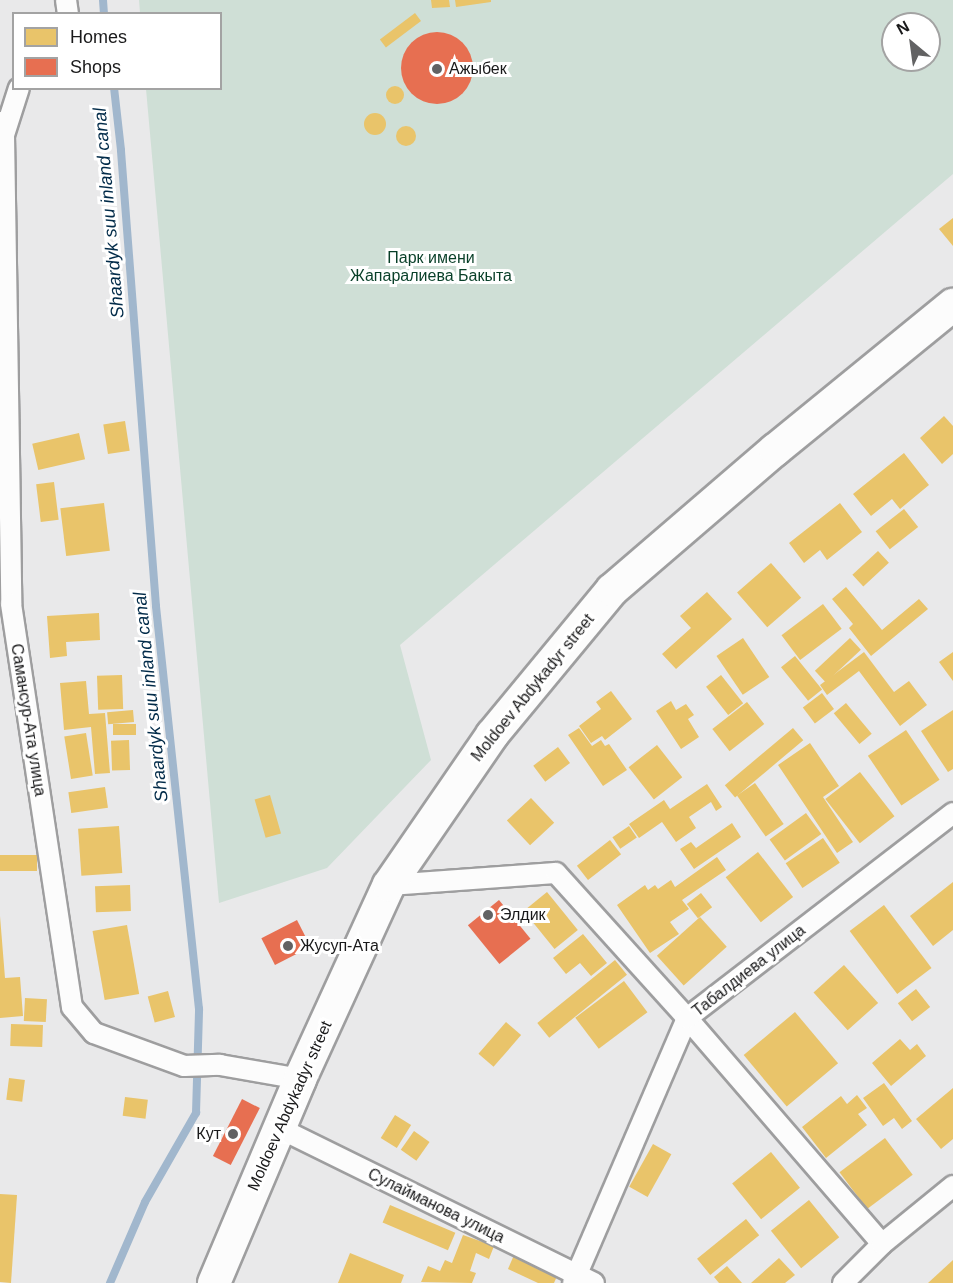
<!DOCTYPE html>
<html>
<head>
<meta charset="utf-8">
<style>
	body { margin:0 }
	#map { position:relative; width:953px; height:1283px; overflow:hidden; background:#e9e9ea; font-family:Arial,sans-serif }
	div>[style] { position:absolute }
	.green>* { inset:0; background:#cfdfd6 }
	.homes>* { inset:0; background:#e9c46a; transform-origin:0 0 }
	.round { border-radius:50% }
	.shops>* { inset:0; background:#e76f51; transform-origin:0 0 }
	.stream>* { height:8px; margin:-4px; padding:0 4px; transform-origin:4px; border-radius:4px; background:#a1b7cd }
	.roads { filter:drop-shadow(2px 0 #9e9e9f) drop-shadow(-2px 0 #9e9e9f) drop-shadow(0 2px #9e9e9f) drop-shadow(0 -2px #9e9e9f) }
	.minor>* { height:20px; margin:-10px; padding:0 10px; transform-origin:10px; border-radius:10px; background:#fcfcfc }
	.primary>* { height:32px; margin:-16px; padding:0 16px; transform-origin:16px; border-radius:16px; background:#fcfcfc }
	.dots>* { width:16px; height:16px; translate:-50% -50%; box-sizing:border-box; border:3px solid #fff; border-radius:50% }
	span { translate:-50% -50%; white-space:nowrap; text-align:center; line-height:1.15; -webkit-text-stroke:6px #fff; paint-order:stroke }
	.poi-label { font-size:16px; color:#19191a }
	.left { translate:0 -50%; text-align:left }
	.right { translate:-100% -50%; text-align:right }
	.park-label { font-size:16px; color:#083f28 }
	.street-label { font-size:16px; color:#19191a }
	.water-label { font-size:18px; color:#022b49; font-style:italic }
	.legend { position:absolute; left:12px; top:12px; width:210px; height:78px; box-sizing:border-box; background:#fff; border:2px solid #a3a3a3; margin:0; padding:8px 10px; list-style:none; font-size:18px; color:#19191a }
	.legend li { display:flex; align-items:center; gap:12px; height:30px }
	.legend b { width:30px; border:2px solid #a3a3a3 }
	.north { position:absolute; left:881px; top:12px; width:60px; height:60px; box-sizing:border-box; background:#fff; border:2px solid #a3a3a3; border-radius:50%; rotate:331deg; font-size:16px; font-weight:700; line-height:24px; text-align:center; color:#19191a }
	.north::after { content:''; display:block; margin:auto; width:21px; height:27px; background:#626263; clip-path:polygon(50% 0,100% 100%,50% 72%,0 100%) }
</style>
</head>
<body>
<div id="map">
	<div class="green">
		<div style="clip-path:polygon(evenodd,139px 0,953px 0,953px 174px,400px 645px,431px 760px,327px 868px,219px 903px,146px 89px,220px 88px,220px 14px,140px 13px,139px 0,893px 24px,929px 24px,929px 60px,893px 60px,893px 24px)"></div>
	</div>
	<div class="homes">
		<div style="clip-path:polygon(431px 0,449px 0,450px 7px,432px 8px)"></div>
		<div style="clip-path:polygon(455px 0,491px 0,491px 2px,456px 7px)"></div>
		<div style="left:415px;top:13px;width:10px;height:44px;rotate:53deg"></div>
		<div class="round" style="left:386px;top:86px;width:18px;height:18px"></div>
		<div class="round" style="left:364px;top:113px;width:22px;height:22px"></div>
		<div class="round" style="left:396px;top:126px;width:20px;height:20px"></div>
		<div style="clip-path:polygon(953px 218px,953px 246px,939px 229px)"></div>
		<div style="clip-path:polygon(944px 416px,953px 426px,953px 454px,942px 464px,920px 438px)"></div>
		<div style="left:125px;top:421px;width:30px;height:22px;rotate:81deg"></div>
		<div style="left:79px;top:433px;width:27px;height:48px;rotate:77deg"></div>
		<div style="clip-path:polygon(904px 453px,929px 485px,900px 509px,892px 499px,871px 516px,853px 494px)"></div>
		<div style="left:54px;top:482px;width:38px;height:18px;rotate:83deg"></div>
		<div style="left:104px;top:503px;width:48px;height:44px;rotate:83deg"></div>
		<div style="clip-path:polygon(840px 503px,862px 532px,827px 560px,820px 550px,804px 563px,789px 543px)"></div>
		<div style="left:904px;top:509px;width:23px;height:36px;rotate:52deg"></div>
		<div style="left:878px;top:551px;width:16px;height:35px;rotate:47deg"></div>
		<div style="left:771px;top:563px;width:46px;height:45px;rotate:49deg"></div>
		<div style="clip-path:polygon(846px 587px,882px 630px,919px 599px,928px 609px,871px 656px,849px 628px,853px 624px,832px 599px)"></div>
		<div style="clip-path:polygon(707px 592px,732px 619px,676px 669px,662px 654px,691px 628px,680px 616px)"></div>
		<div style="left:823px;top:604px;width:31px;height:52px;rotate:53deg"></div>
		<div style="clip-path:polygon(99px 613px,100px 640px,66px 642px,67px 656px,50px 658px,47px 616px)"></div>
		<div style="left:743px;top:638px;width:47px;height:32px;rotate:56deg"></div>
		<div style="left:850px;top:638px;width:16px;height:48px;rotate:47deg"></div>
		<div style="clip-path:polygon(864px 652px,894px 692px,909px 681px,927px 705px,900px 726px,859px 671px,827px 695px,820px 685px)"></div>
		<div style="clip-path:polygon(953px 652px,953px 681px,939px 662px)"></div>
		<div style="left:795px;top:656px;width:43px;height:18px;rotate:51deg"></div>
		<div style="left:122px;top:675px;width:34px;height:25px;rotate:88deg"></div>
		<div style="left:721px;top:675px;width:36px;height:19px;rotate:52deg"></div>
		<div style="clip-path:polygon(86px 681px,89px 714px,105px 713px,110px 773px,95px 774px,91px 727px,64px 730px,60px 683px)"></div>
		<div style="clip-path:polygon(611px 691px,632px 719px,605px 740px,602px 736px,591px 743px,579px 726px,601px 709px,596px 702px)"></div>
		<div style="left:822px;top:693px;width:20px;height:24px;rotate:53deg"></div>
		<div style="clip-path:polygon(671px 701px,676px 710px,686px 704px,694px 715px,688px 719px,699px 737px,681px 749px,656px 711px)"></div>
		<div style="left:747px;top:702px;width:28px;height:44px;rotate:52deg"></div>
		<div style="left:846px;top:703px;width:40px;height:16px;rotate:50deg"></div>
		<div style="left:133px;top:710px;width:12px;height:26px;rotate:85deg"></div>
		<div style="clip-path:polygon(953px 710px,953px 769px,948px 772px,921px 731px)"></div>
		<div style="left:136px;top:724px;width:11px;height:23px;rotate:90deg"></div>
		<div style="clip-path:polygon(579px 728px,592px 746px,601px 740px,605px 746px,609px 744px,627px 770px,603px 786px,568px 735px)"></div>
		<div style="left:793px;top:728px;width:16px;height:89px;rotate:50deg"></div>
		<div style="left:906px;top:730px;width:60px;height:46px;rotate:56deg"></div>
		<div style="left:86px;top:733px;width:43px;height:22px;rotate:81deg"></div>
		<div style="left:129px;top:740px;width:30px;height:18px;rotate:88deg"></div>
		<div style="clip-path:polygon(810px 743px,839px 786px,823px 797px,853px 842px,837px 853px,778px 765px)"></div>
		<div style="left:657px;top:745px;width:41px;height:36px;rotate:52deg"></div>
		<div style="left:558px;top:747px;width:20px;height:31px;rotate:53deg"></div>
		<div style="left:860px;top:772px;width:56px;height:44px;rotate:52deg"></div>
		<div style="left:755px;top:783px;width:50px;height:22px;rotate:55deg"></div>
		<div style="clip-path:polygon(707px 784px,722px 807px,716px 811px,711px 802px,689px 817px,696px 828px,676px 842px,662px 822px,639px 838px,629px 824px,664px 800px,670px 809px)"></div>
		<div style="left:105px;top:787px;width:21px;height:37px;rotate:82deg"></div>
		<div style="left:270px;top:795px;width:40px;height:16px;rotate:74deg"></div>
		<div style="left:531px;top:798px;width:34px;height:33px;rotate:47deg"></div>
		<div style="left:806px;top:813px;width:26px;height:45px;rotate:54deg"></div>
		<div style="clip-path:polygon(732px 823px,741px 837px,694px 869px,680px 849px,691px 842px,696px 848px)"></div>
		<div style="left:119px;top:826px;width:47px;height:41px;rotate:86deg"></div>
		<div style="left:629px;top:826px;width:14px;height:20px;rotate:56deg"></div>
		<div style="left:823px;top:838px;width:30px;height:45px;rotate:56deg"></div>
		<div style="left:610px;top:840px;width:18px;height:42px;rotate:52deg"></div>
		<div style="left:758px;top:852px;width:57px;height:41px;rotate:52deg"></div>
		<div style="left:37px;top:855px;width:16px;height:37px;rotate:90deg"></div>
		<div style="clip-path:polygon(717px 857px,726px 870px,682px 900px,689px 909px,670px 922px,679px 934px,650px 953px,617px 905px,645px 885px,648px 890px,655px 885px,658px 889px,671px 880px,675px 887px)"></div>
		<div style="clip-path:polygon(953px 882px,953px 930px,933px 946px,910px 916px)"></div>
		<div style="left:130px;top:885px;width:26px;height:35px;rotate:88deg"></div>
		<div style="left:547px;top:892px;width:49px;height:30px;rotate:51deg"></div>
		<div style="left:701px;top:893px;width:18px;height:18px;rotate:52deg"></div>
		<div style="left:884px;top:905px;width:79px;height:43px;rotate:53deg"></div>
		<div style="clip-path:polygon(0 916px,5px 978px,20px 977px,23px 1016px,0 1018px)"></div>
		<div style="left:700px;top:917px;width:40px;height:58px;rotate:48deg"></div>
		<div style="left:127px;top:925px;width:70px;height:35px;rotate:80deg"></div>
		<div style="clip-path:polygon(583px 934px,607px 963px,591px 976px,580px 963px,566px 974px,553px 958px)"></div>
		<div style="left:615px;top:960px;width:19px;height:100px;rotate:51deg"></div>
		<div style="left:844px;top:965px;width:51px;height:41px;rotate:48deg"></div>
		<div style="left:624px;top:981px;width:39px;height:61px;rotate:53deg"></div>
		<div style="left:916px;top:989px;width:23px;height:23px;rotate:52deg"></div>
		<div style="left:168px;top:991px;width:27px;height:21px;rotate:75deg"></div>
		<div style="left:25px;top:998px;width:22px;height:23px;rotate:3deg"></div>
		<div style="left:795px;top:1012px;width:67px;height:67px;rotate:50deg"></div>
		<div style="left:506px;top:1022px;width:20px;height:42px;rotate:41deg"></div>
		<div style="left:11px;top:1024px;width:32px;height:22px;rotate:2deg"></div>
		<div style="clip-path:polygon(900px 1039px,910px 1050px,917px 1044px,926px 1056px,891px 1086px,872px 1063px)"></div>
		<div style="left:9px;top:1078px;width:16px;height:22px;rotate:7deg"></div>
		<div style="clip-path:polygon(884px 1083px,912px 1121px,902px 1129px,894px 1118px,883px 1126px,863px 1098px)"></div>
		<div style="clip-path:polygon(953px 1088px,953px 1139px,941px 1149px,916px 1119px)"></div>
		<div style="clip-path:polygon(857px 1095px,867px 1108px,858px 1114px,867px 1125px,826px 1158px,802px 1127px,841px 1096px,847px 1104px)"></div>
		<div style="left:125px;top:1097px;width:23px;height:19px;rotate:7deg"></div>
		<div style="left:395px;top:1115px;width:19px;height:27px;rotate:32deg"></div>
		<div style="left:414px;top:1131px;width:19px;height:23px;rotate:35deg"></div>
		<div style="left:885px;top:1138px;width:46px;height:57px;rotate:53deg"></div>
		<div style="left:653px;top:1144px;width:21px;height:49px;rotate:29deg"></div>
		<div style="left:771px;top:1152px;width:46px;height:50px;rotate:51deg"></div>
		<div style="clip-path:polygon(0 1194px,17px 1195px,11px 1283px,0 1282px)"></div>
		<div style="left:809px;top:1200px;width:48px;height:49px;rotate:51deg"></div>
		<div style="left:390px;top:1205px;width:71px;height:19px;rotate:23deg"></div>
		<div style="left:746px;top:1219px;width:21px;height:63px;rotate:51deg"></div>
		<div style="clip-path:polygon(463px 1235px,494px 1246px,489px 1259px,476px 1253px,470px 1271px,476px 1273px,472px 1283px,421px 1282px,428px 1266px,440px 1271px,445px 1260px,452px 1263px)"></div>
		<div style="clip-path:polygon(350px 1253px,404px 1275px,401px 1283px,338px 1283px)"></div>
		<div style="clip-path:polygon(514px 1255px,558px 1274px,554px 1283px,538px 1283px,508px 1269px)"></div>
		<div style="clip-path:polygon(779px 1258px,795px 1275px,785px 1283px,751px 1283px)"></div>
		<div style="clip-path:polygon(953px 1260px,953px 1283px,928px 1283px)"></div>
		<div style="clip-path:polygon(727px 1266px,742px 1283px,719px 1283px,714px 1277px)"></div>
	</div>
	<div class="shops">
		<div class="round" style="left:401px;top:32px;width:72px;height:72px"></div>
		<div style="left:499px;top:900px;width:50px;height:40px;rotate:51deg"></div>
		<div style="left:297px;top:920px;width:30px;height:40px;rotate:63deg"></div>
		<div style="left:242px;top:1099px;width:20px;height:64px;rotate:27deg"></div>
	</div>
	<div class="stream">
		<div style="left:103px;top:0;width:14px;rotate:86deg"></div>
		<div style="left:110px;top:1283px;width:88px;rotate:-66.6deg"></div>
		<div style="left:145px;top:1202px;width:103px;rotate:-60.2deg"></div>
		<div style="left:196px;top:1113px;width:104px;rotate:-88.3deg"></div>
		<div style="left:199px;top:1009px;width:405px;rotate:-96.1deg"></div>
		<div style="left:156px;top:606px;width:457px;rotate:-94.4deg"></div>
		<div style="left:121px;top:150px;width:62px;rotate:-96.4deg"></div>
	</div>
	<div class="roads">
		<div class="minor">
			<div style="left:66px;top:0;width:14px;rotate:82deg"></div>
			<div style="left:0;top:122px;width:14px;rotate:73deg"></div>
			<div style="left:4px;top:135px;width:469px;rotate:89.1deg"></div>
			<div style="left:11px;top:604px;width:408px;rotate:81.4deg"></div>
			<div style="left:72px;top:1007px;width:34px;rotate:50deg"></div>
			<div style="left:94px;top:1033px;width:96px;rotate:20.1deg"></div>
			<div style="left:184px;top:1066px;width:36px;rotate:-2deg"></div>
			<div style="left:220px;top:1065px;width:81px;rotate:9.9deg"></div>
			<div style="left:4px;top:135px;width:49px;rotate:-72.3deg"></div>
			<div style="left:389px;top:885px;width:167px;rotate:-4.1deg"></div>
			<div style="left:556px;top:873px;width:195px;rotate:47.9deg"></div>
			<div style="left:687px;top:1018px;width:298px;rotate:49.2deg"></div>
			<div style="left:279px;top:1128px;width:351px;rotate:26.2deg"></div>
			<div style="left:573px;top:1283px;width:288px;rotate:-66.7deg"></div>
			<div style="left:687px;top:1018px;width:336px;rotate:-37.6deg"></div>
			<div style="left:843px;top:1283px;width:55px;rotate:-45deg"></div>
			<div style="left:882px;top:1244px;width:92px;rotate:-39.2deg"></div>
		</div>
		<div class="primary">
			<div style="left:214px;top:1283px;width:221px;rotate:-67.1deg"></div>
			<div style="left:300px;top:1079px;width:213px;rotate:-65.4deg"></div>
			<div style="left:389px;top:885px;width:182px;rotate:-55.5deg"></div>
			<div style="left:492px;top:735px;width:188px;rotate:-50.4deg"></div>
			<div style="left:612px;top:590px;width:215px;rotate:-40.7deg"></div>
			<div style="left:775px;top:450px;width:230px;rotate:-39.2deg"></div>
		</div>
	</div>
	<div class="dots">
		<div style="left:437px;top:69px;background:#626263"></div>
		<div style="left:488px;top:915px;background:#626263"></div>
		<div style="left:288px;top:946px;background:#626263"></div>
		<div style="left:233px;top:1134px;background:#626263"></div>
	</div>
	<div class="poi-label">
		<span class="left" style="left:449px;top:69px">Ажыбек</span>
		<span class="left" style="left:500px;top:915px">Элдик</span>
		<span class="left" style="left:300px;top:946px">Жусуп-Ата</span>
		<span class="right" style="left:221px;top:1134px">Кут</span>
	</div>
	<div class="park-label">
		<span style="left:431px;top:267px">Парк имени<br>Жапаралиева Бакыта</span>
	</div>
	<div class="street-label">
		<span style="left:533px;top:688px;rotate:-51deg">Moldoev Abdykadyr street</span>
		<span style="left:28px;top:720px;rotate:81deg">Самансур-Ата улица</span>
		<span style="left:749px;top:971px;rotate:-38deg">Табалдиева улица</span>
		<span style="left:290px;top:1106px;rotate:-66deg">Moldoev Abdykadyr street</span>
		<span style="left:436px;top:1206px;rotate:26deg">Сулайманова улица</span>
	</div>
	<div class="water-label">
		<span style="left:109px;top:213px;rotate:-95deg">Shaardyk suu inland canal</span>
		<span style="left:151px;top:697px;rotate:-96deg">Shaardyk suu inland canal</span>
	</div>
	<ul class="legend">
	<li><b style="height:16px;background:#e9c46a"></b>Homes</li>
	<li><b style="height:16px;background:#e76f51"></b>Shops</li>
	</ul>
	<div class="north">N</div>
</div>
</body>
</html>
